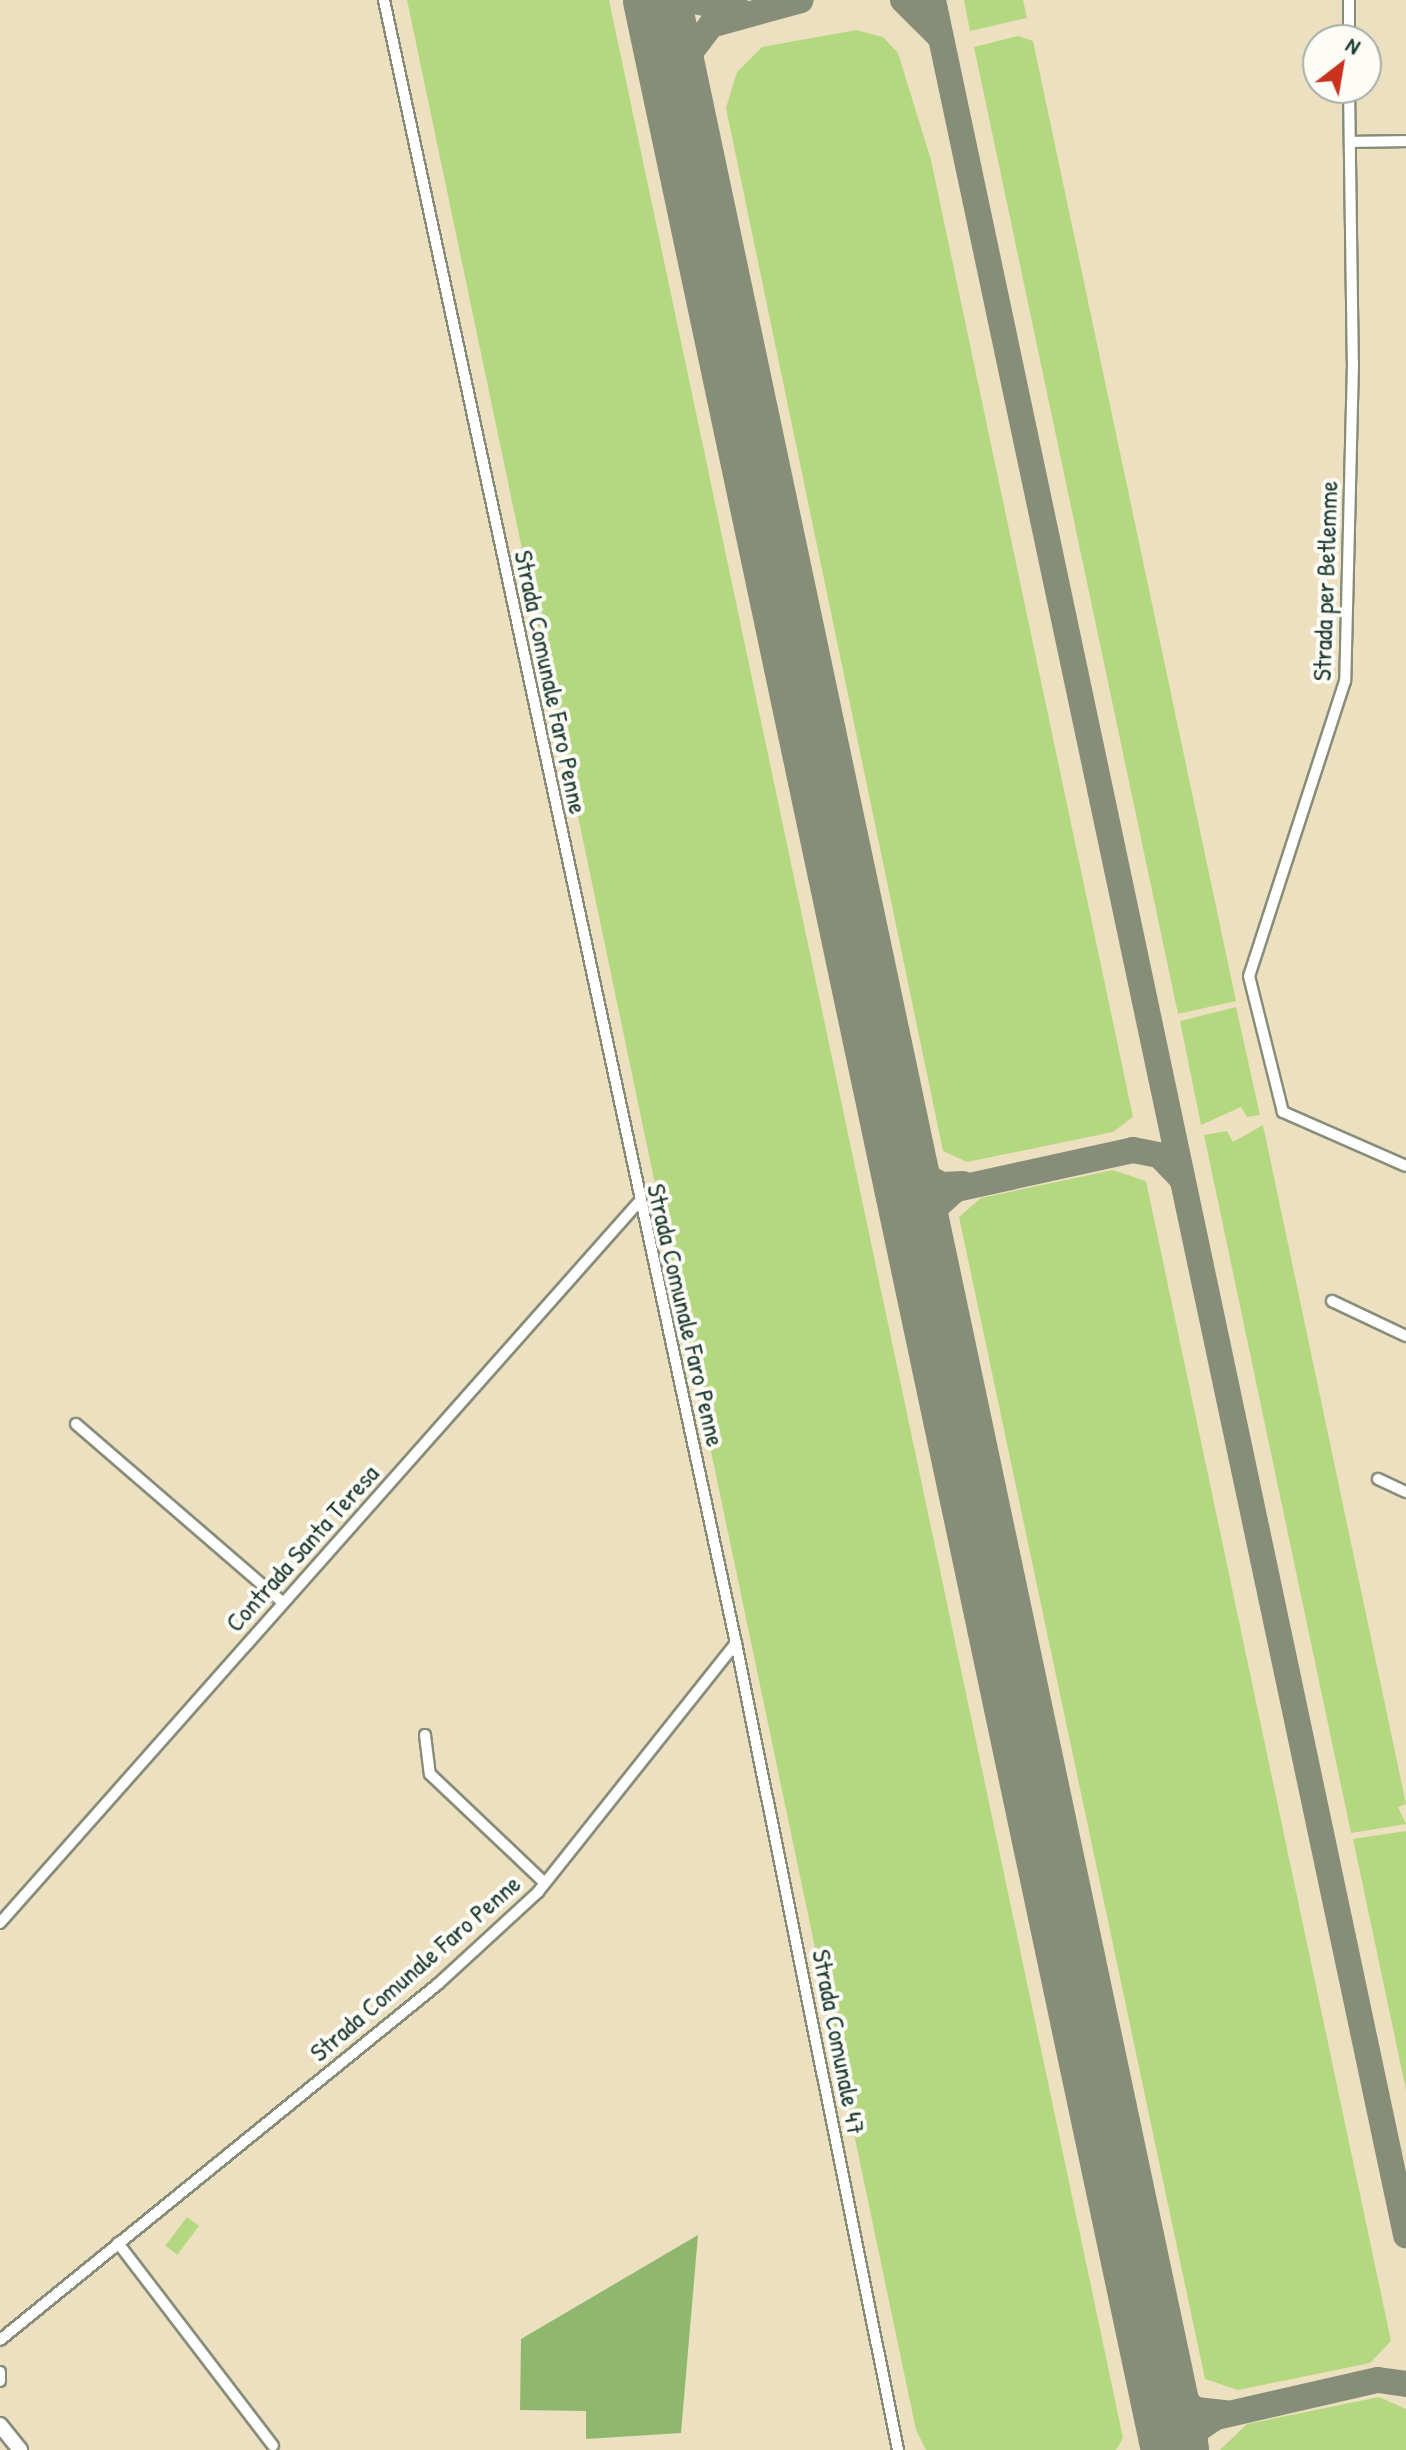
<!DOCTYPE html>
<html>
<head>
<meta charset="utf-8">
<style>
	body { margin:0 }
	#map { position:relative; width:1406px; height:2450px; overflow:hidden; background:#ede0c0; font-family:"Patrick Hand",sans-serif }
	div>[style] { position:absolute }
	.green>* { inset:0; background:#b4d880; transform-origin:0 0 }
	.forest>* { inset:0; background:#8fb86e }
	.taxiway>* { height:26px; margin:-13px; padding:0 13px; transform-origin:13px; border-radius:13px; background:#868e7a }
	.runway>* { height:68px; margin:-34px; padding:0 34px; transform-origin:34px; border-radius:34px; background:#868e7a }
	.roads { filter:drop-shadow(2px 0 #868e7a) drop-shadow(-2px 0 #868e7a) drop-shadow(0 2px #868e7a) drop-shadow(0 -2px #868e7a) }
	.street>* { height:10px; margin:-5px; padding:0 5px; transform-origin:5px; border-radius:5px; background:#fff }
	.secondary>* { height:14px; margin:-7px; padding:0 7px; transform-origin:7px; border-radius:7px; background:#fff }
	span { translate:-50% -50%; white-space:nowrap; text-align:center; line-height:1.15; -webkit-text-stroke:8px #fdfcf7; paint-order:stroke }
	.street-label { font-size:26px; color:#1f3d34 }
	.north { position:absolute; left:1302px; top:24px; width:80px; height:80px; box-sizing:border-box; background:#fdfcf7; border:2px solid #a4b0a9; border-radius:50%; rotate:31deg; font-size:22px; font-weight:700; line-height:32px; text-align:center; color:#1f3d34 }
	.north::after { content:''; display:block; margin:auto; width:28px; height:36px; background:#c8321e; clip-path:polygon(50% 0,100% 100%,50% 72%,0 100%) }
</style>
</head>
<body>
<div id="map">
	<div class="green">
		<div style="clip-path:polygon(407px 0,609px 0,1123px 2438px,1116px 2450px,926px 2450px,916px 2430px)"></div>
		<div style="clip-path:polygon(964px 0,1023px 0,1027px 18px,970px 31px)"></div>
		<div style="clip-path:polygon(856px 30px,883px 37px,898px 53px,931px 160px,1133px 1117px,1113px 1132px,967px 1162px,943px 1151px,726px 108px,737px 72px,762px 47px)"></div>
		<div style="clip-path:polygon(1018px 36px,1033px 41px,1236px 1001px,1178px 1014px,974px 47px)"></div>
		<div style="clip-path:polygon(1236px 1007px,1260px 1115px,1247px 1117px,1241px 1107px,1201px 1125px,1180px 1021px)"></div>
		<div style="clip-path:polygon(1263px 1125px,1406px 1804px,1398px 1807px,1406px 1824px,1351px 1833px,1204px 1135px,1227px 1131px,1233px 1142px)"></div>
		<div style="clip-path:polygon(1113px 1170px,1146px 1181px,1391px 2341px,1370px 2363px,1238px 2390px,1205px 2379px,1202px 2365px,959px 1217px,981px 1198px)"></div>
		<div style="clip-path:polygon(1406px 1831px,1406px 2090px,1353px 1839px)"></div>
		<div style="left:187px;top:2217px;width:15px;height:36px;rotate:37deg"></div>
		<div style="clip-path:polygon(1379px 2397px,1406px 2409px,1406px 2450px,1220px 2450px,1247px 2424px)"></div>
	</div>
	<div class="forest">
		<div style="clip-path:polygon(698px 2235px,681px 2433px,586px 2439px,586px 2411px,520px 2410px,521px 2339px)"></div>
	</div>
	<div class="taxiway">
		<div style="left:691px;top:0;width:50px;rotate:12.7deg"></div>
		<div style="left:903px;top:0;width:49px;rotate:45deg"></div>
		<div style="left:933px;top:0;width:2285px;rotate:78.05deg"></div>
		<div style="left:676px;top:93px;width:27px;rotate:-82deg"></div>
		<div style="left:680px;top:66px;width:51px;rotate:-52.9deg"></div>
		<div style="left:711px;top:25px;width:93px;rotate:-15.5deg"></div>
		<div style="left:895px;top:1128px;width:51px;rotate:60.9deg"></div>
		<div style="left:920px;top:1173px;width:25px;rotate:29deg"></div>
		<div style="left:942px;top:1185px;width:21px;rotate:-3deg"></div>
		<div style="left:924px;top:1263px;width:49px;rotate:-85.3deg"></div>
		<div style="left:928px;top:1214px;width:38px;rotate:-42deg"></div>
		<div style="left:956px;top:1189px;width:181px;rotate:-12.4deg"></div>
		<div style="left:1133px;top:1150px;width:26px;rotate:11deg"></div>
		<div style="left:1159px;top:1155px;width:33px;rotate:46deg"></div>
		<div style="left:1152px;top:2344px;width:58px;rotate:63.4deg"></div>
		<div style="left:1178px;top:2396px;width:23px;rotate:38deg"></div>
		<div style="left:1196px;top:2410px;width:30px;rotate:6deg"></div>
		<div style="left:1189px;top:2450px;width:23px;rotate:-67deg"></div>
		<div style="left:1198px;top:2429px;width:22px;rotate:-34deg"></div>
		<div style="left:1216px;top:2417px;width:166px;rotate:-12.9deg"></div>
		<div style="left:1378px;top:2380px;width:28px;rotate:8deg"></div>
	</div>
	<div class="runway">
		<div style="left:657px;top:0;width:2504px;rotate:78.06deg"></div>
	</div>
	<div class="roads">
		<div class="street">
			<div style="left:384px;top:0;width:1680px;rotate:77.91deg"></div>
			<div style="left:736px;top:1643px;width:823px;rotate:78.65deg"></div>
			<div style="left:1349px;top:40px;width:40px;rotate:-90deg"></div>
			<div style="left:1349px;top:88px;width:275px;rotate:89.2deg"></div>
			<div style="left:1353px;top:363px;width:318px;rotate:91.4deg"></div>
			<div style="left:1345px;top:681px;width:310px;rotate:108deg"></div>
			<div style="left:1249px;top:976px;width:140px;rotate:76deg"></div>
			<div style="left:1283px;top:1112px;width:134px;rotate:23.7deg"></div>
			<div style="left:1351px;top:142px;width:55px;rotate:-1deg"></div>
			<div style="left:1332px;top:1301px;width:82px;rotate:25.3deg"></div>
			<div style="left:76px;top:1424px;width:272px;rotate:40.8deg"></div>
			<div style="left:1378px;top:1479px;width:31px;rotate:25deg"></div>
			<div style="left:425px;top:1735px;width:39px;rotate:83deg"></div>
			<div style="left:430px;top:1774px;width:158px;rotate:43.5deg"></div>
			<div style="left:0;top:1923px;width:962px;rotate:-48.46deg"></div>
			<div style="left:118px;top:2243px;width:255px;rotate:52.6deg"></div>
			<div style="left:0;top:2340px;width:564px;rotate:-39.1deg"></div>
			<div style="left:438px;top:1984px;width:136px;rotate:-42.6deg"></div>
			<div style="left:538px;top:1892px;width:318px;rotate:-51.5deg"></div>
			<div style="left:0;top:2372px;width:9px;rotate:90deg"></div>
		</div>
		<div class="secondary">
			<div style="left:0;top:2425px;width:32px;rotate:51deg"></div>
		</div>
	</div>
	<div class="street-label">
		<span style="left:1325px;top:581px;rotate:-88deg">Strada per Betlemme</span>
		<span style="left:551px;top:682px;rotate:78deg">Strada Comunale Faro Penne</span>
		<span style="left:686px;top:1315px;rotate:77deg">Strada Comunale Faro Penne</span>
		<span style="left:302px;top:1548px;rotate:-48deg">Contrada Santa Teresa</span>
		<span style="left:415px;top:1968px;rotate:-41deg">Strada Comunale Faro Penne</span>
		<span style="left:839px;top:2042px;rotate:79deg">Strada Comunale 47</span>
	</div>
	<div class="north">N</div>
</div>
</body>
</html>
